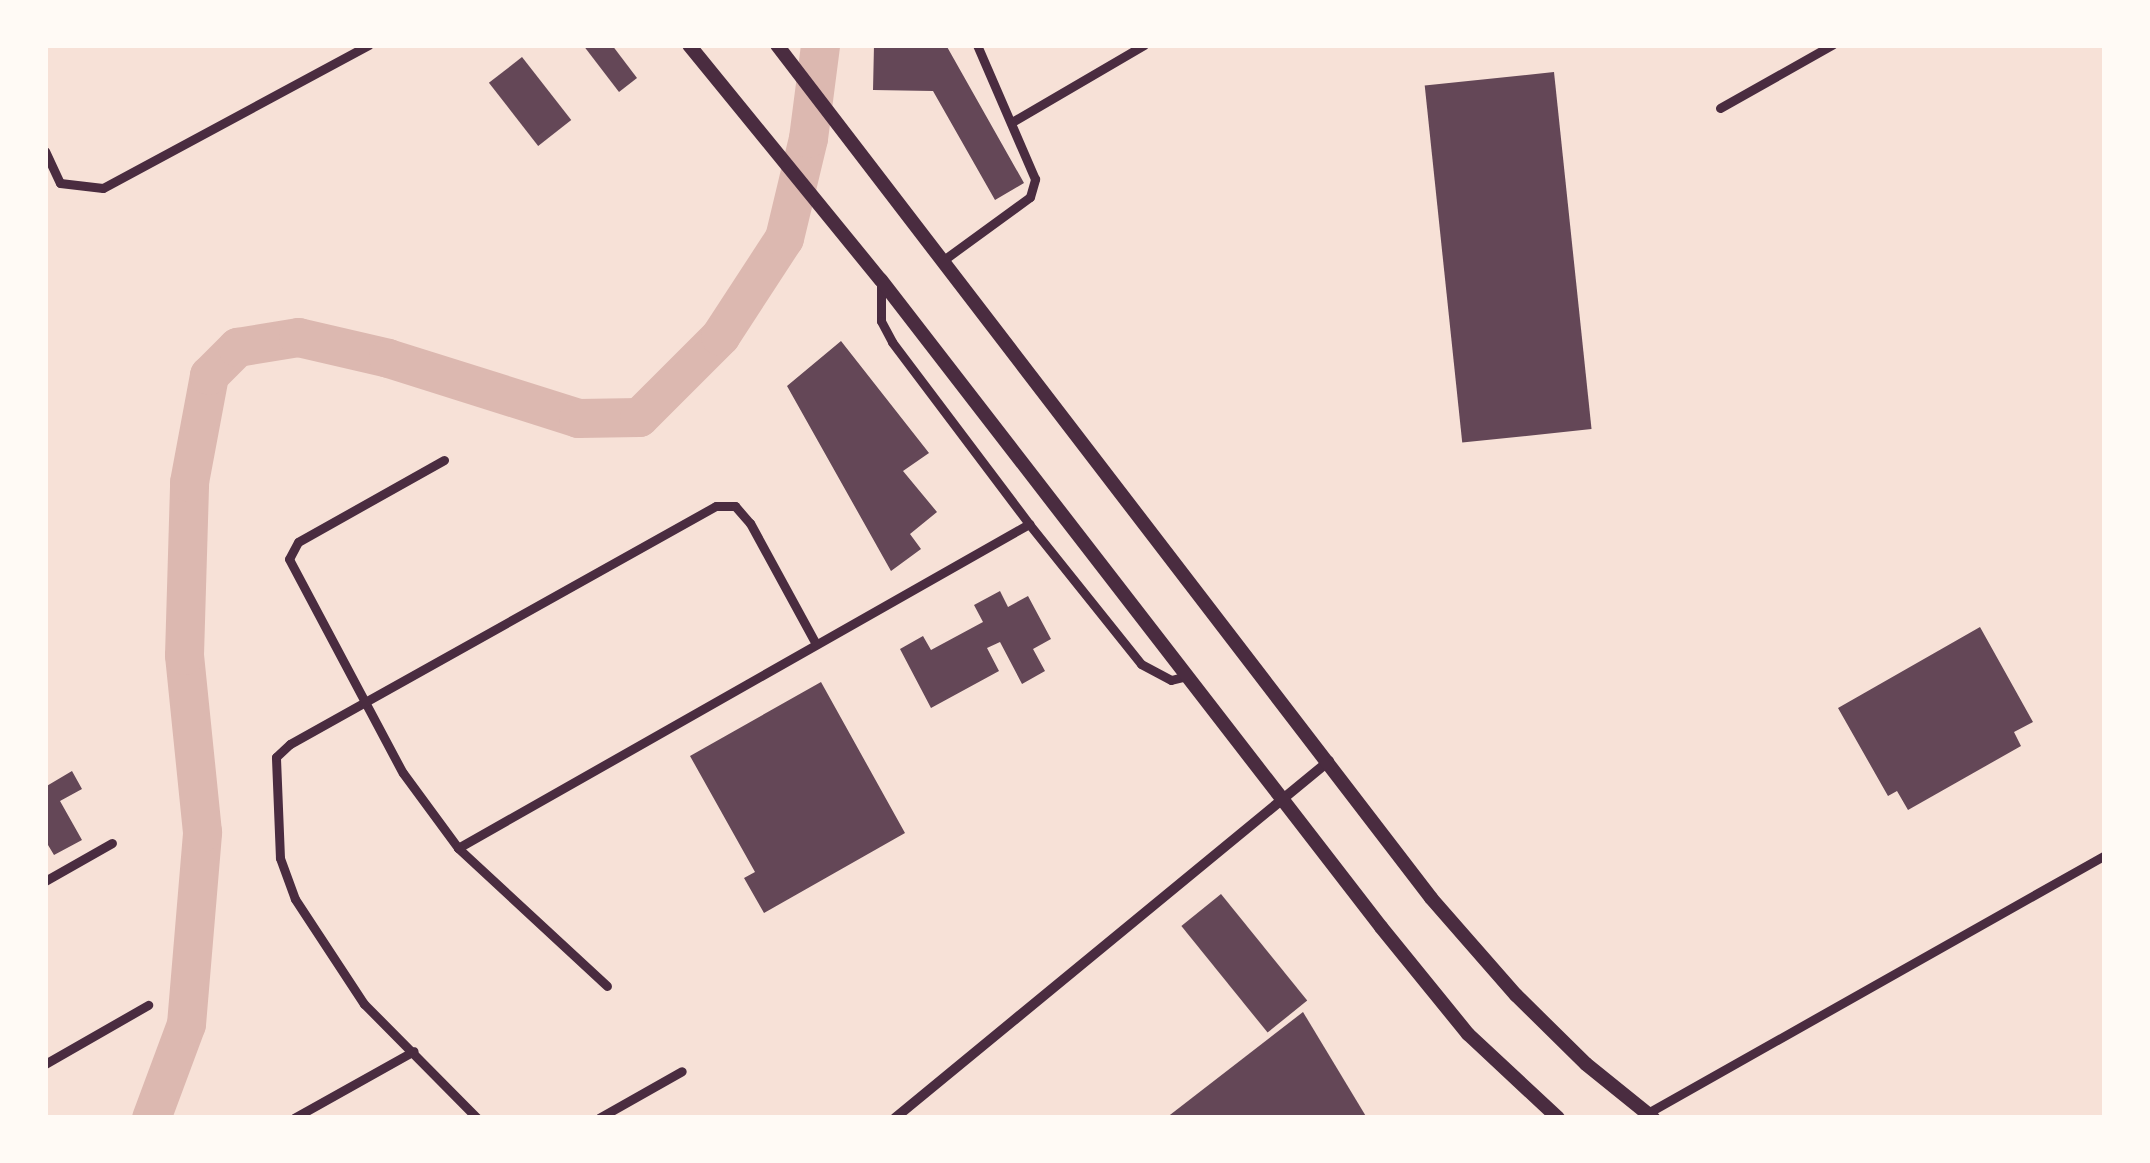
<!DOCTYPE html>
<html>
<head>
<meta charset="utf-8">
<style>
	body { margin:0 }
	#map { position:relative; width:2150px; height:1163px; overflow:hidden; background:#f7e1d7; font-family:"PT Sans",sans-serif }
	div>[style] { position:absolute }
	.river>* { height:39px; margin:-19.5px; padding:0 19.5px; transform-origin:19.5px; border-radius:19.5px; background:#dcb8b0 }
	.building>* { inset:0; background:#644757; transform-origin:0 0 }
	.minor>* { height:9px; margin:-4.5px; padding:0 4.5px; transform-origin:4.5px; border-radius:4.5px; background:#4a2c40 }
	.tertiary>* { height:10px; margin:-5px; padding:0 5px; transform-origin:5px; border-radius:5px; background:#4a2c40 }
	.primary>* { height:14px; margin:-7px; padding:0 7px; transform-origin:7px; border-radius:7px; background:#4a2c40 }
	span { translate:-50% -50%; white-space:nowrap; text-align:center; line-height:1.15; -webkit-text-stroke:12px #fffaf5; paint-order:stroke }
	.frame { position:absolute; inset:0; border:48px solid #fffaf5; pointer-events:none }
</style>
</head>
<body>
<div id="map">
	<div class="river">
		<div style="left:151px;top:1118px;width:100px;rotate:-69.6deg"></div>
		<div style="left:186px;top:1024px;width:193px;rotate:-85.2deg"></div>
		<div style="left:202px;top:832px;width:178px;rotate:-95.8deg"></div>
		<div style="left:184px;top:655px;width:173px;rotate:-88.3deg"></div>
		<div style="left:189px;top:482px;width:109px;rotate:-79.4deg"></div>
		<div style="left:209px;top:375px;width:40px;rotate:-45deg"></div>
		<div style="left:237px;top:347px;width:62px;rotate:-9.3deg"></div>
		<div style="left:298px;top:337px;width:92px;rotate:13.1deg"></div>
		<div style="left:388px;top:358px;width:199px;rotate:17.5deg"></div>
		<div style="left:578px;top:418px;width:61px;rotate:-0.9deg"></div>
		<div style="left:639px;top:417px;width:115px;rotate:-45deg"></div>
		<div style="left:720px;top:336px;width:117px;rotate:-56.9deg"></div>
		<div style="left:784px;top:238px;width:103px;rotate:-76.5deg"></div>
		<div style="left:808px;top:138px;width:94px;rotate:-82.6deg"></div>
	</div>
	<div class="building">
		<div style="clip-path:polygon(583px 45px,612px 45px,637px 78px,619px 92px)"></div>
		<div style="clip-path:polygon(874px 45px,946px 45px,1024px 183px,995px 200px,933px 91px,873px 90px)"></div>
		<div style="left:522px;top:57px;width:80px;height:42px;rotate:52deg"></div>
		<div style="left:1554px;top:72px;width:359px;height:130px;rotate:84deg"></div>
		<div style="clip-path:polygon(841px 341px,929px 453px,903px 471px,937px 512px,910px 534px,921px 549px,891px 571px,787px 386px)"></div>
		<div style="clip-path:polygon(1000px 591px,1008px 607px,1028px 596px,1051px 639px,1033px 649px,1045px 671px,1022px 684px,1000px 642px,987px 648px,999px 671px,931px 708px,900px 649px,923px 636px,931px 650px,983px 622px,974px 605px)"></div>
		<div style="clip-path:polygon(1980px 627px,2033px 722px,2014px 732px,2021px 746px,1908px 810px,1897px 791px,1888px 796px,1838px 708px)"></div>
		<div style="clip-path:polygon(821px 682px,905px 833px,764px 913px,744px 878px,755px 872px,690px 756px)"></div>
		<div style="clip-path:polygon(72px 771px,82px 789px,60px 801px,82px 840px,54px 855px,45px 840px,45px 787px)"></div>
		<div style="left:1221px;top:894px;width:137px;height:51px;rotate:51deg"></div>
		<div style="clip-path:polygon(1303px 1012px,1367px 1118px,1166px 1118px)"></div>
	</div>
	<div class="minor">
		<div style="left:1720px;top:108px;width:129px;rotate:-29.4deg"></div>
		<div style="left:1012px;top:122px;width:153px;rotate:-30.3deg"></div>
		<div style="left:45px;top:151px;width:35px;rotate:65deg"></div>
		<div style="left:60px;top:183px;width:43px;rotate:6.6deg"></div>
		<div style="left:103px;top:188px;width:302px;rotate:-28.3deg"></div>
		<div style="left:945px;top:259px;width:105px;rotate:-36.1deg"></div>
		<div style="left:1030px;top:197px;width:19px;rotate:-74deg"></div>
		<div style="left:1035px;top:179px;width:146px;rotate:-113.4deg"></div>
		<div style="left:881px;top:280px;width:41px;rotate:90deg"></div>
		<div style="left:881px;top:321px;width:24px;rotate:62deg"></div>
		<div style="left:892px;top:342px;width:228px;rotate:53deg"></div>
		<div style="left:1029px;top:524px;width:179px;rotate:51.3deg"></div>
		<div style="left:1141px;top:664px;width:34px;rotate:28deg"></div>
		<div style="left:1171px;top:680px;width:16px;rotate:-14deg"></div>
		<div style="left:444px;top:460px;width:167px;rotate:150.7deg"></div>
		<div style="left:298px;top:542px;width:19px;rotate:118deg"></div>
		<div style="left:289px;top:559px;width:242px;rotate:62deg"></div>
		<div style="left:403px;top:773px;width:93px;rotate:53.7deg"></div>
		<div style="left:458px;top:848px;width:203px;rotate:42.8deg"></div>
		<div style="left:458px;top:848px;width:657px;rotate:-29.57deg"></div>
		<div style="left:45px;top:881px;width:77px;rotate:-29.6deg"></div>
		<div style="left:45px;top:1064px;width:119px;rotate:-29.8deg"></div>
		<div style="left:1646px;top:1114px;width:527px;rotate:-29.43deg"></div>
		<div style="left:294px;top:1118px;width:137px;rotate:-29.2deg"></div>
		<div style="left:477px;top:1118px;width:161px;rotate:-134.7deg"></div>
		<div style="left:364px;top:1004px;width:126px;rotate:-123.3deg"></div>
		<div style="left:295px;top:899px;width:44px;rotate:-110.1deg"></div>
		<div style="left:280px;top:858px;width:101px;rotate:-92.3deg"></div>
		<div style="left:276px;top:757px;width:19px;rotate:-43deg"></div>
		<div style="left:290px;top:744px;width:488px;rotate:-29.2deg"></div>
		<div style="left:716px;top:506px;width:19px"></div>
		<div style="left:735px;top:506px;width:23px;rotate:49deg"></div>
		<div style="left:750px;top:523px;width:138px;rotate:61.4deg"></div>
		<div style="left:599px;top:1118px;width:95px;rotate:-29.5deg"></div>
	</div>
	<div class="tertiary">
		<div style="left:895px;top:1118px;width:562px;rotate:-39.44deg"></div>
	</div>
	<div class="primary">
		<div style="left:689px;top:45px;width:303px;rotate:50.8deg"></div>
		<div style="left:881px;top:280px;width:818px;rotate:52.3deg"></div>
		<div style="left:1381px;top:927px;width:138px;rotate:50.9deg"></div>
		<div style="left:1468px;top:1034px;width:123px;rotate:43deg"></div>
		<div style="left:777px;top:45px;width:1075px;rotate:52.52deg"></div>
		<div style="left:1431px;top:898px;width:129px;rotate:48.8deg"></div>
		<div style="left:1516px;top:995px;width:98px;rotate:44.6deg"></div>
		<div style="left:1586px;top:1064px;width:86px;rotate:38.9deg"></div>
	</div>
	<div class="frame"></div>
</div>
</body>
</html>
